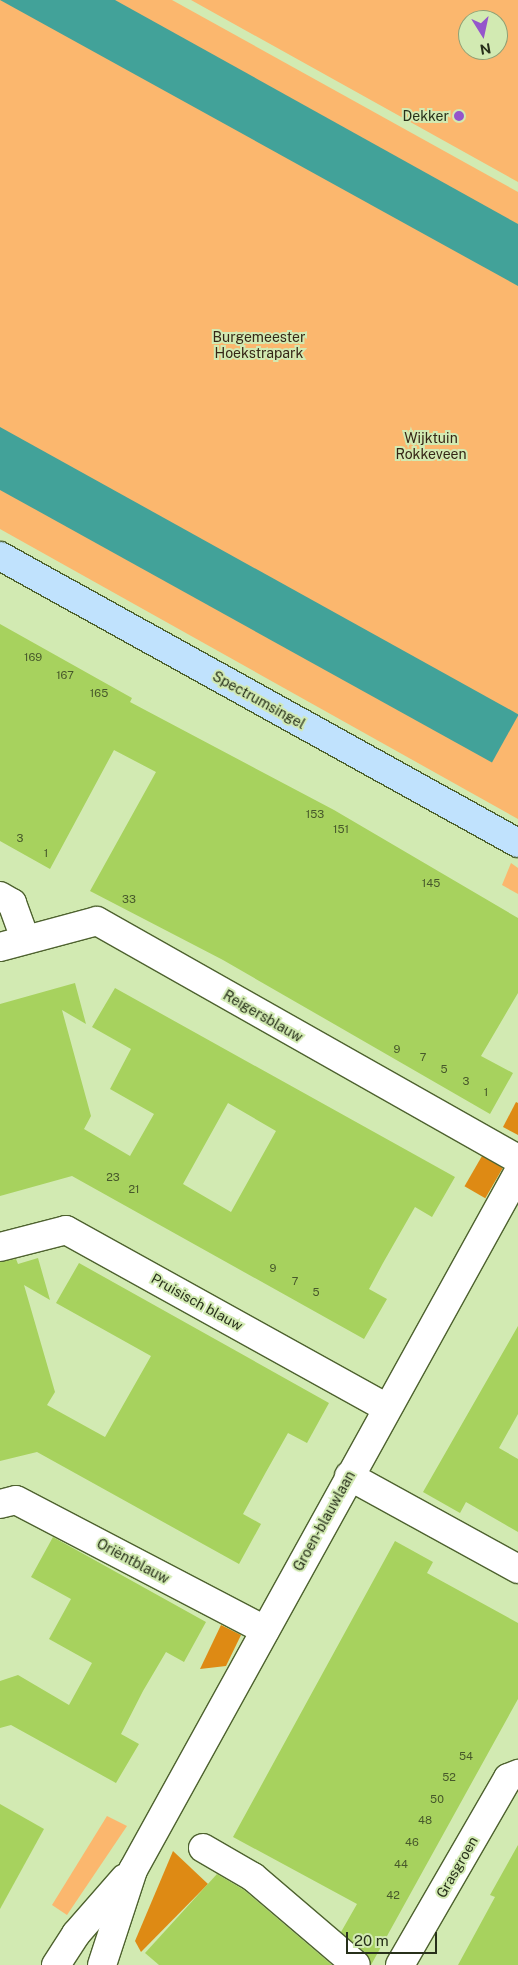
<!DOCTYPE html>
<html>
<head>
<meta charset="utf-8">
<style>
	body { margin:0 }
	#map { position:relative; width:518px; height:1965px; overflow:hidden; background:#d2eab2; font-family:"Public Sans",sans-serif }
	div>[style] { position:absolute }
	.green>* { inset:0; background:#fbb76e }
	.forest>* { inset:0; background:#de8a14; transform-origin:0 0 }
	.water>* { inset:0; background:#42a299; transform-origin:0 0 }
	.building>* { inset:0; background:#a7d25e }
	.roads { filter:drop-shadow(1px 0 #4e622f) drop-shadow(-1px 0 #4e622f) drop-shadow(0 1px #4e622f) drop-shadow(0 -1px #4e622f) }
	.street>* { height:28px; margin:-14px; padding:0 14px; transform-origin:14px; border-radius:14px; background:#fff }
	.secondary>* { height:28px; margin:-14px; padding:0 14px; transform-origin:14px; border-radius:14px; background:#c0e2fd }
	.dots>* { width:14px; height:14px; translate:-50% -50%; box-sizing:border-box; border:2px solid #d2eab2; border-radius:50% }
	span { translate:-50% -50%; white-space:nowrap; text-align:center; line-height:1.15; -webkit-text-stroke:4px #d2eab2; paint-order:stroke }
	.number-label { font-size:11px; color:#47582b }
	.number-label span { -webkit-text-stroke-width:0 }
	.poi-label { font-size:14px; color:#27301a }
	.right { translate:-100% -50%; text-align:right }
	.park-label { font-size:14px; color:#362616 }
	.street-label { font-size:14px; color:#27301a }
	.north { position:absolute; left:458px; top:10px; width:50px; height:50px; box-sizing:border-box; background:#d2eab2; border:1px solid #8ea075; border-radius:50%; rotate:170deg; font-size:14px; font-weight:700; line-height:20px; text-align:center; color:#27301a }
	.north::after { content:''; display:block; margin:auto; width:18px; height:22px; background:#9555cb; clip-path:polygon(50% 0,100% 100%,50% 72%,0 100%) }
	.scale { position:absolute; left:346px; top:1932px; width:91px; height:22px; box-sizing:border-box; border:2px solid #27301a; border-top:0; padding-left:6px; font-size:15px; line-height:18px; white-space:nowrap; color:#27301a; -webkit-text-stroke:4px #d2eab2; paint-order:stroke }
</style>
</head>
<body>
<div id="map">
	<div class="green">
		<div style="clip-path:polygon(0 0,172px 0,518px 192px,518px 819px,0 529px)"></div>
		<div style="clip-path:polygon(evenodd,191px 0,518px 0,518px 182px,191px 0,468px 20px,498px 20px,498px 50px,468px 50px,468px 20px)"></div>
		<div style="clip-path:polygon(511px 863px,518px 868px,518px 894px,502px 885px)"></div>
		<div style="clip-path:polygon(107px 1816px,127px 1826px,67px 1915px,52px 1905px)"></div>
	</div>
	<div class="forest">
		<div style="clip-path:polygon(516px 1102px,518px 1103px,518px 1135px,503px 1127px)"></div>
		<div style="left:482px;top:1156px;width:24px;height:35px;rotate:30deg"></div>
		<div style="clip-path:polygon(221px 1625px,241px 1635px,226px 1666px,200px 1669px)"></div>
		<div style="clip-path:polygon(173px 1851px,208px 1884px,141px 1952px,135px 1941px)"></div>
	</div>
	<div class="water">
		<div style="clip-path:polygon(0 0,115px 0,518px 224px,518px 286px)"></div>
		<div style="left:0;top:427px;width:593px;height:55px;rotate:29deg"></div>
	</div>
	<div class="building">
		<div style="clip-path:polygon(0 624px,132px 698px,130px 702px,334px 810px,518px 918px,518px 993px,481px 1056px,513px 1073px,490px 1114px,223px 960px,90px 891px,156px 772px,114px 750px,50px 869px,0 841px)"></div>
		<div style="clip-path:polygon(evenodd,75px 983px,86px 1024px,62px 1010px,91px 1116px,84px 1129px,130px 1156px,154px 1114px,110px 1089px,131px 1049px,92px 1027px,115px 988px,455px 1177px,432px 1217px,415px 1207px,383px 1263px,369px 1289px,387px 1299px,364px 1339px,72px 1176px,0 1196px,0 1004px,75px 983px,228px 1103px,276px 1131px,231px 1212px,183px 1184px,228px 1103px)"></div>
		<div style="clip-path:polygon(38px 1258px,50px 1300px,24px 1285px,55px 1392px,47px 1405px,105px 1437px,151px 1356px,56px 1303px,79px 1263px,329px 1403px,307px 1443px,288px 1433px,266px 1472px,243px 1514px,261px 1524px,239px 1564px,37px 1452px,0 1461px,0 1262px,16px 1259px,18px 1264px)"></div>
		<div style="clip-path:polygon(518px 1326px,518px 1414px,499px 1448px,518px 1459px,518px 1532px,466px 1502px,460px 1513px,423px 1492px)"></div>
		<div style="clip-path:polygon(53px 1537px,206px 1622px,184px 1662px,166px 1652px,143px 1691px,121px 1734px,139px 1744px,116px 1783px,11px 1725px,0 1728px,0 1681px,18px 1675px,69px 1705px,92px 1663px,49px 1639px,71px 1599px,31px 1577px)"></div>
		<div style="clip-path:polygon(395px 1541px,433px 1562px,427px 1573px,518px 1623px,518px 1699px,371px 1965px,366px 1953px,341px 1932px,357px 1904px,233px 1837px)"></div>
		<div style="clip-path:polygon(0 1804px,44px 1829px,0 1909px)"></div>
		<div style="clip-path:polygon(518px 1845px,518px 1965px,458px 1965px,495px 1897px,490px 1895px)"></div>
		<div style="clip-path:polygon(217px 1874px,244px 1890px,332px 1965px,159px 1965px,145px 1953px)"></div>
	</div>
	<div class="roads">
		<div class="street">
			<div style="left:0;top:896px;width:14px;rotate:30deg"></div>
			<div style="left:12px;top:903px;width:38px;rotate:70deg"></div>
			<div style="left:0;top:947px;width:100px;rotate:-15deg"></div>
			<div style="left:97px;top:921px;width:484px;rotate:29.5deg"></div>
			<div style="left:0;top:1247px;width:68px;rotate:-14.4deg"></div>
			<div style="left:66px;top:1230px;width:367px;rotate:29deg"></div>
			<div style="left:349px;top:1476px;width:193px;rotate:28.8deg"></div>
			<div style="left:0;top:1504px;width:16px;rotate:-14deg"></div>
			<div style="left:16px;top:1500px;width:281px;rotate:27.6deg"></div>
			<div style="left:203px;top:1848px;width:58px;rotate:30.1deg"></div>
			<div style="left:253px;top:1877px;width:135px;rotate:40.5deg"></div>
			<div style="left:56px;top:1965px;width:37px;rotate:-57deg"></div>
			<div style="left:76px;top:1934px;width:74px;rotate:-48.8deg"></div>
			<div style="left:102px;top:1965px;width:100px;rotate:-71.9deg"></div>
			<div style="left:133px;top:1870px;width:796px;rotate:-61.09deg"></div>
			<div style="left:400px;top:1965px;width:216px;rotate:-60deg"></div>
			<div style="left:508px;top:1778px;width:11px;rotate:-22deg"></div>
		</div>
		<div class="secondary">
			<div style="left:0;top:556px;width:592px;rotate:28.99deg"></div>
		</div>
	</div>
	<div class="dots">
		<div style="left:459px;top:116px;background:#9555cb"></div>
	</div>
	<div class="number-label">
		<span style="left:33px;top:657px">169</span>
		<span style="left:65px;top:675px">167</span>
		<span style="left:99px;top:693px">165</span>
		<span style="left:315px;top:814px">153</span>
		<span style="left:341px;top:829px">151</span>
		<span style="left:20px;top:838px">3</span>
		<span style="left:46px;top:853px">1</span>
		<span style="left:431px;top:883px">145</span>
		<span style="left:129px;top:899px">33</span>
		<span style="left:397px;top:1049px">9</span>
		<span style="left:423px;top:1057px">7</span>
		<span style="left:444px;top:1069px">5</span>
		<span style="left:466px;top:1081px">3</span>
		<span style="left:486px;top:1092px">1</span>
		<span style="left:113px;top:1177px">23</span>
		<span style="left:134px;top:1189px">21</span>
		<span style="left:273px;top:1268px">9</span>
		<span style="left:295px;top:1281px">7</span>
		<span style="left:316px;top:1292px">5</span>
		<span style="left:466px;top:1756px">54</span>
		<span style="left:449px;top:1777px">52</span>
		<span style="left:437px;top:1799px">50</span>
		<span style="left:425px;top:1820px">48</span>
		<span style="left:412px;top:1842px">46</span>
		<span style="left:401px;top:1864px">44</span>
		<span style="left:393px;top:1895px">42</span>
	</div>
	<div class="poi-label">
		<span class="right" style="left:449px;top:116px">Dekker</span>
	</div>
	<div class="park-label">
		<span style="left:259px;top:345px">Burgemeester<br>Hoekstrapark</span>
		<span style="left:431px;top:446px">Wijktuin<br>Rokkeveen</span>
	</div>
	<div class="street-label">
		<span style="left:259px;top:700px;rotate:29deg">Spectrumsingel</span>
		<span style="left:263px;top:1016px;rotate:30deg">Reigersblauw</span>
		<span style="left:197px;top:1302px;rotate:29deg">Pruisisch blauw</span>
		<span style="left:324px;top:1521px;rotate:-61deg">Groen-blauwlaan</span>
		<span style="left:133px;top:1561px;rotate:28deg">Oriëntblauw</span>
		<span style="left:457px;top:1867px;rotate:-60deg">Grasgroen</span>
	</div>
	<div class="north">N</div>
	<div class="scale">20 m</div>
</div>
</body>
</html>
